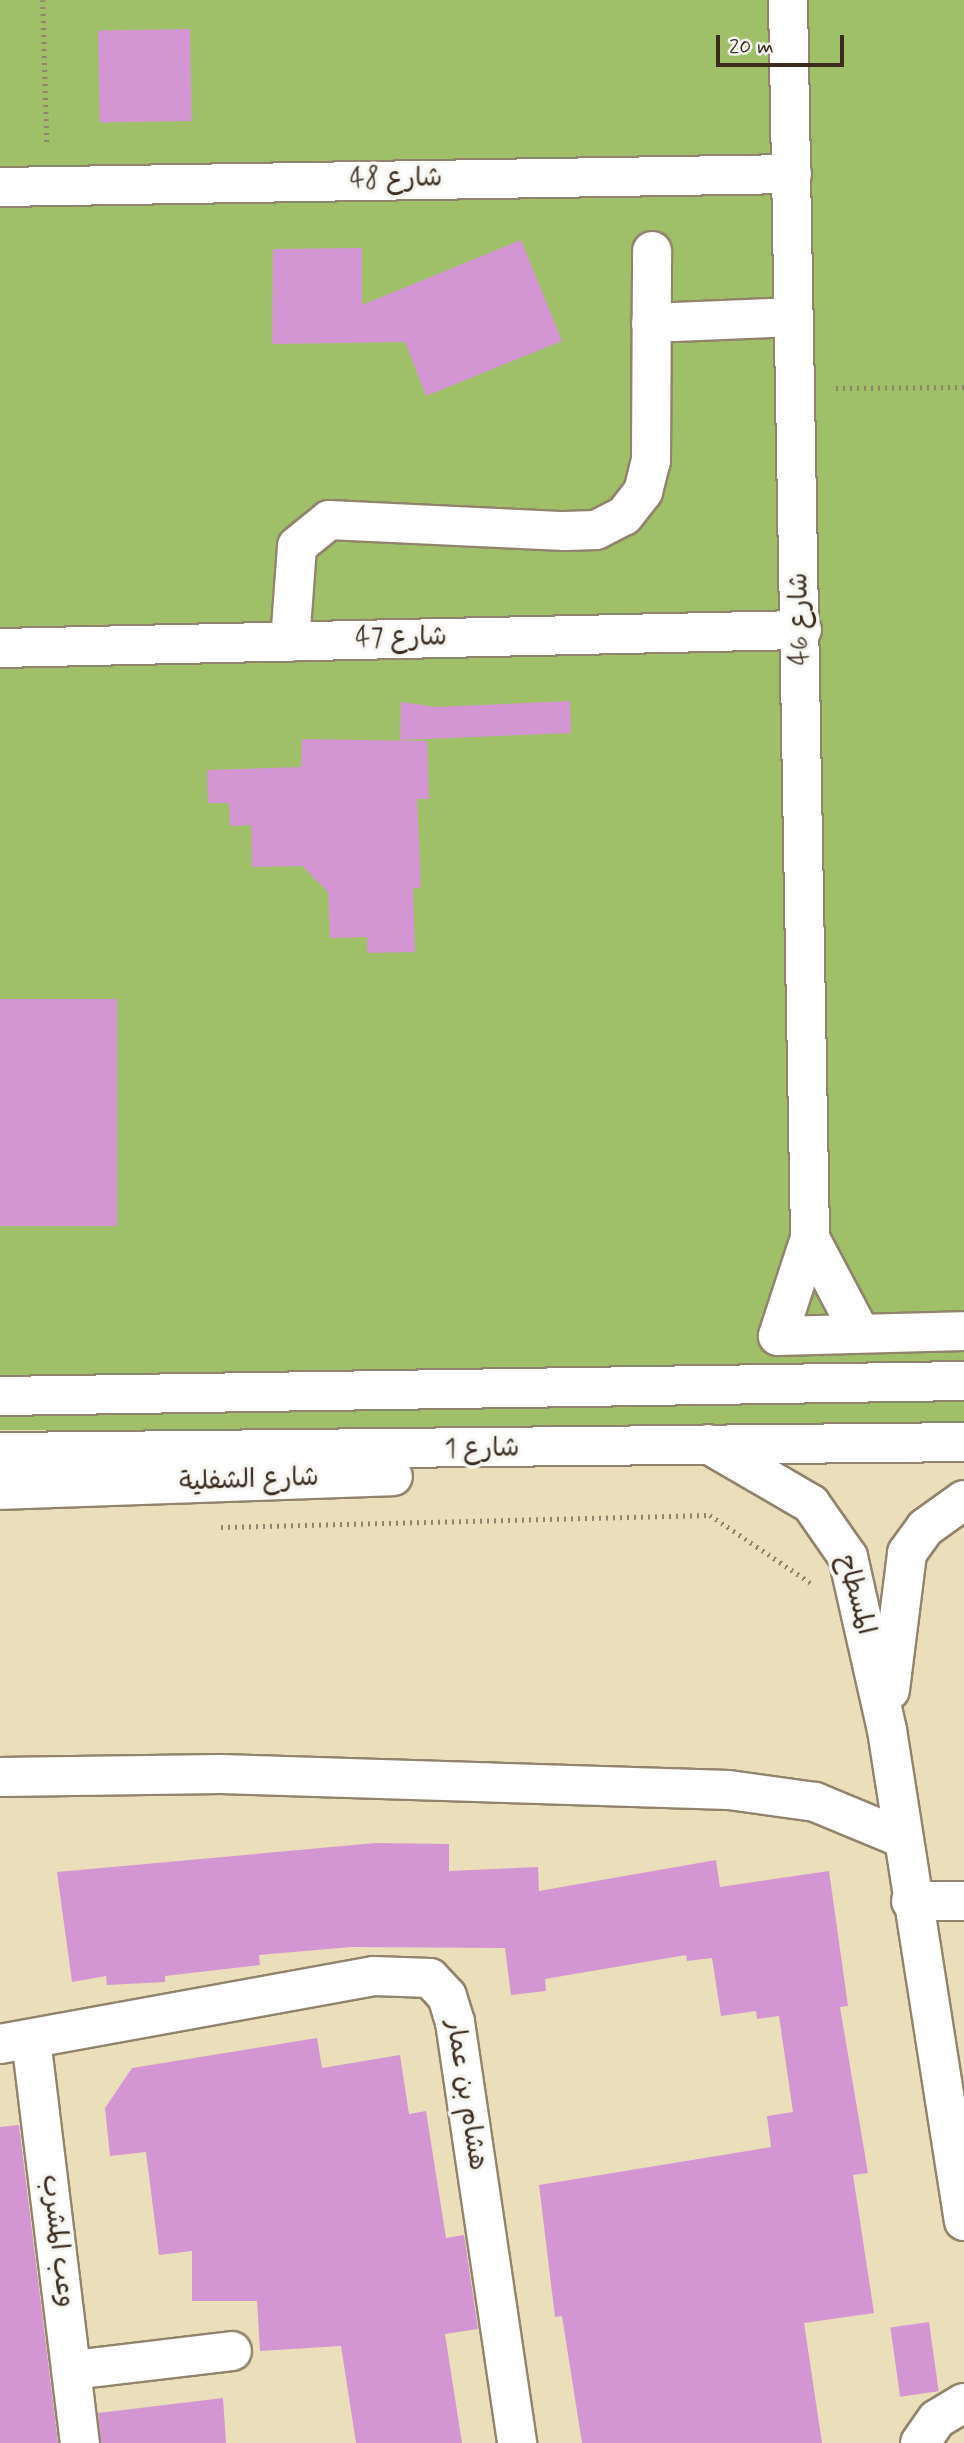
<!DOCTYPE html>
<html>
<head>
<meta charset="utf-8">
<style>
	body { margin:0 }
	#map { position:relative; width:964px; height:2443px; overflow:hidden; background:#eadfba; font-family:Mynerve,"Playpen Sans Arabic",sans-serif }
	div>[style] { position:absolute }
	.green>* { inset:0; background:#9fc069; transform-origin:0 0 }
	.building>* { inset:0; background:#d496d3; transform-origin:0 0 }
	.path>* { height:4.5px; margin-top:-2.25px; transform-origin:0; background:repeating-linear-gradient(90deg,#92846c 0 2px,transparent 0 7px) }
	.roads { filter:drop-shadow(2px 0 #92846c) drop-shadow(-2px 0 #92846c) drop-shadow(0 2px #92846c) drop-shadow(0 -2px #92846c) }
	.minor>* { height:38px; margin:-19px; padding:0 19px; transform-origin:19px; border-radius:19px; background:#fff }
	span { translate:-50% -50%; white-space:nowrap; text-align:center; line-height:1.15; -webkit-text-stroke:7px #f6f6f2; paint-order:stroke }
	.street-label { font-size:26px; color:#3b2a1e }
	.scale { position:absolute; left:716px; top:35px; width:128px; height:32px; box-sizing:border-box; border:4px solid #3b2a1e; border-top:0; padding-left:9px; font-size:21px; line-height:24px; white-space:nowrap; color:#3b2a1e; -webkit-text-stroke:5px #f6f6f2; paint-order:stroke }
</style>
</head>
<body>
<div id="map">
	<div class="green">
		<div style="left:0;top:0;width:964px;height:1430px"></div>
	</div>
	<div class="building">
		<div style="left:190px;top:29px;width:92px;height:92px;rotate:89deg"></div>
		<div style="clip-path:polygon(521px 240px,562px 341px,426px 396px,405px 342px,272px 344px,273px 249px,362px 248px,362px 305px)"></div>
		<div style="clip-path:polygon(570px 701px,571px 733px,400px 740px,401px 702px,436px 707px)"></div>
		<div style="clip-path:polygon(302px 739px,427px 741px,429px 799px,417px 799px,421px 888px,413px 888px,415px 952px,367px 953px,367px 937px,330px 938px,328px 892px,302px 866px,252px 867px,251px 825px,230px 826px,229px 803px,208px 803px,207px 770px,301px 767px)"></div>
		<div style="left:0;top:999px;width:117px;height:227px"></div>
		<div style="clip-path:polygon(376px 1843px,449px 1844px,449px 1871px,538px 1867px,539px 1891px,716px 1860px,720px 1887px,829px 1871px,848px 2006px,840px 2007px,868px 2173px,853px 2175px,874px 2313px,804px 2323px,822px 2443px,582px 2443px,562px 2316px,555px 2317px,539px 2185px,771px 2147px,767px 2116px,793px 2112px,779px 2016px,757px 2019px,756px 2011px,721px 2016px,712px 1958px,687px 1961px,686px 1955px,545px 1979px,546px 1991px,511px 1995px,505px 1948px,351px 1947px,259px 1955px,260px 1965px,165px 1976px,165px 1982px,107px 1985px,106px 1976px,72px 1982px,57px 1872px)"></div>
		<div style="clip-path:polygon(317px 2038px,322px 2068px,400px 2055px,409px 2114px,426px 2111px,446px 2238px,464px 2235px,478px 2329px,445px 2334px,462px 2443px,356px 2443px,341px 2346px,260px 2351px,257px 2301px,192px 2301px,192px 2251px,159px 2255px,146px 2152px,110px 2156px,105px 2108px,132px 2068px)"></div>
		<div style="clip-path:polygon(19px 2125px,58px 2443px,0 2443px,0 2127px)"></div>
		<div style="left:929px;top:2322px;width:70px;height:39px;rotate:82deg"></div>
		<div style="clip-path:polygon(223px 2398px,226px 2443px,101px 2443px,98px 2413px)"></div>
	</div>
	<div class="path">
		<div style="left:43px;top:0;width:147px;rotate:88.4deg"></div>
		<div style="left:836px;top:388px;width:128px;rotate:-0.4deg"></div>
		<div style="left:221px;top:1527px;width:489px;rotate:-1.4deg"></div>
		<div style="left:710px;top:1515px;width:122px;rotate:34deg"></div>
	</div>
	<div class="roads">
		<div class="minor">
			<div style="left:788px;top:0;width:1238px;rotate:88.98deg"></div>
			<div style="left:810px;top:1238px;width:103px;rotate:108.1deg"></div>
			<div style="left:778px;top:1336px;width:186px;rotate:-1.5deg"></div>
			<div style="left:0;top:187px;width:792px;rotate:-0.94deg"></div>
			<div style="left:651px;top:323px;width:143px;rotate:-2.4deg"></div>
			<div style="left:290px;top:642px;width:96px;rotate:-85.8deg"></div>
			<div style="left:297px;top:546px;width:41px;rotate:-39.1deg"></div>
			<div style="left:329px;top:520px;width:236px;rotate:2.7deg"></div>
			<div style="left:565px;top:531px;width:31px;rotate:-2deg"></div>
			<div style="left:596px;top:530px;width:31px;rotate:-27deg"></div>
			<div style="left:624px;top:516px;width:31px;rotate:-52deg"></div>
			<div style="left:643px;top:492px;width:32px;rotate:-76deg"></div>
			<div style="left:651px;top:461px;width:210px;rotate:-89.7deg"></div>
			<div style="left:0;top:648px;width:802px;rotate:-1.29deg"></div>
			<div style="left:810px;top:1238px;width:107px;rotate:62.2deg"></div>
			<div style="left:0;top:1396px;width:964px;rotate:-0.89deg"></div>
			<div style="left:708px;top:1444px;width:119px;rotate:30.2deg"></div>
			<div style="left:811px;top:1504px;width:65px;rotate:55.1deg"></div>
			<div style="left:848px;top:1557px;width:177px;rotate:77.3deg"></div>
			<div style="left:887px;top:1730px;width:497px;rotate:81.1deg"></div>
			<div style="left:0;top:1452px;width:964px;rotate:-0.59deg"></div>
			<div style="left:0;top:1490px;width:393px;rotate:-2deg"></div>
			<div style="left:890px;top:1690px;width:138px;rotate:-82.9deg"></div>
			<div style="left:907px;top:1553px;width:31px;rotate:-54deg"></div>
			<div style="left:925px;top:1528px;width:48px;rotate:-35.7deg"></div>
			<div style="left:0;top:1777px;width:221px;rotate:-0.8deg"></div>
			<div style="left:221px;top:1774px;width:508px;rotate:1.8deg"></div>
			<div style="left:729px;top:1790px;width:87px;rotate:7.9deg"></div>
			<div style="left:815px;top:1802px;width:94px;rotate:22.5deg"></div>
			<div style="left:911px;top:1901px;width:53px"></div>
			<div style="left:31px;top:2039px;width:407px;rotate:83.1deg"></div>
			<div style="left:0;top:2044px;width:380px;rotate:-10.3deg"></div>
			<div style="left:374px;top:1976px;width:56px;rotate:2deg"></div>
			<div style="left:430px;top:1978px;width:25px;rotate:47deg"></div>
			<div style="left:447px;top:1996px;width:27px;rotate:73deg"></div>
			<div style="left:455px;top:2022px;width:426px;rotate:81.6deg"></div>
			<div style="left:73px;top:2370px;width:160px;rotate:-6.8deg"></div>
			<div style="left:920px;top:2443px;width:29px;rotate:-55deg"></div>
			<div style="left:937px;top:2419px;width:31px;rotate:-31deg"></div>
		</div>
	</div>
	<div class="street-label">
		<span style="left:396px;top:180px;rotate:-1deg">شارع 48</span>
		<span style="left:801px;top:619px;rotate:-91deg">شارع 46</span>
		<span style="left:401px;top:639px;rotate:-1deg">شارع 47</span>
		<span style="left:482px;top:1450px;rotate:-1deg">شارع 1</span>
		<span style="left:249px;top:1481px;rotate:-2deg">شارع الشفلية</span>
		<span style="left:855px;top:1595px;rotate:75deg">المسطاح</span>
		<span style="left:465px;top:2095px;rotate:81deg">هشام بن عمار</span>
		<span style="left:57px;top:2241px;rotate:83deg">وعب المشرب</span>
	</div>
	<div class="scale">20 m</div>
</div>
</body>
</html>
